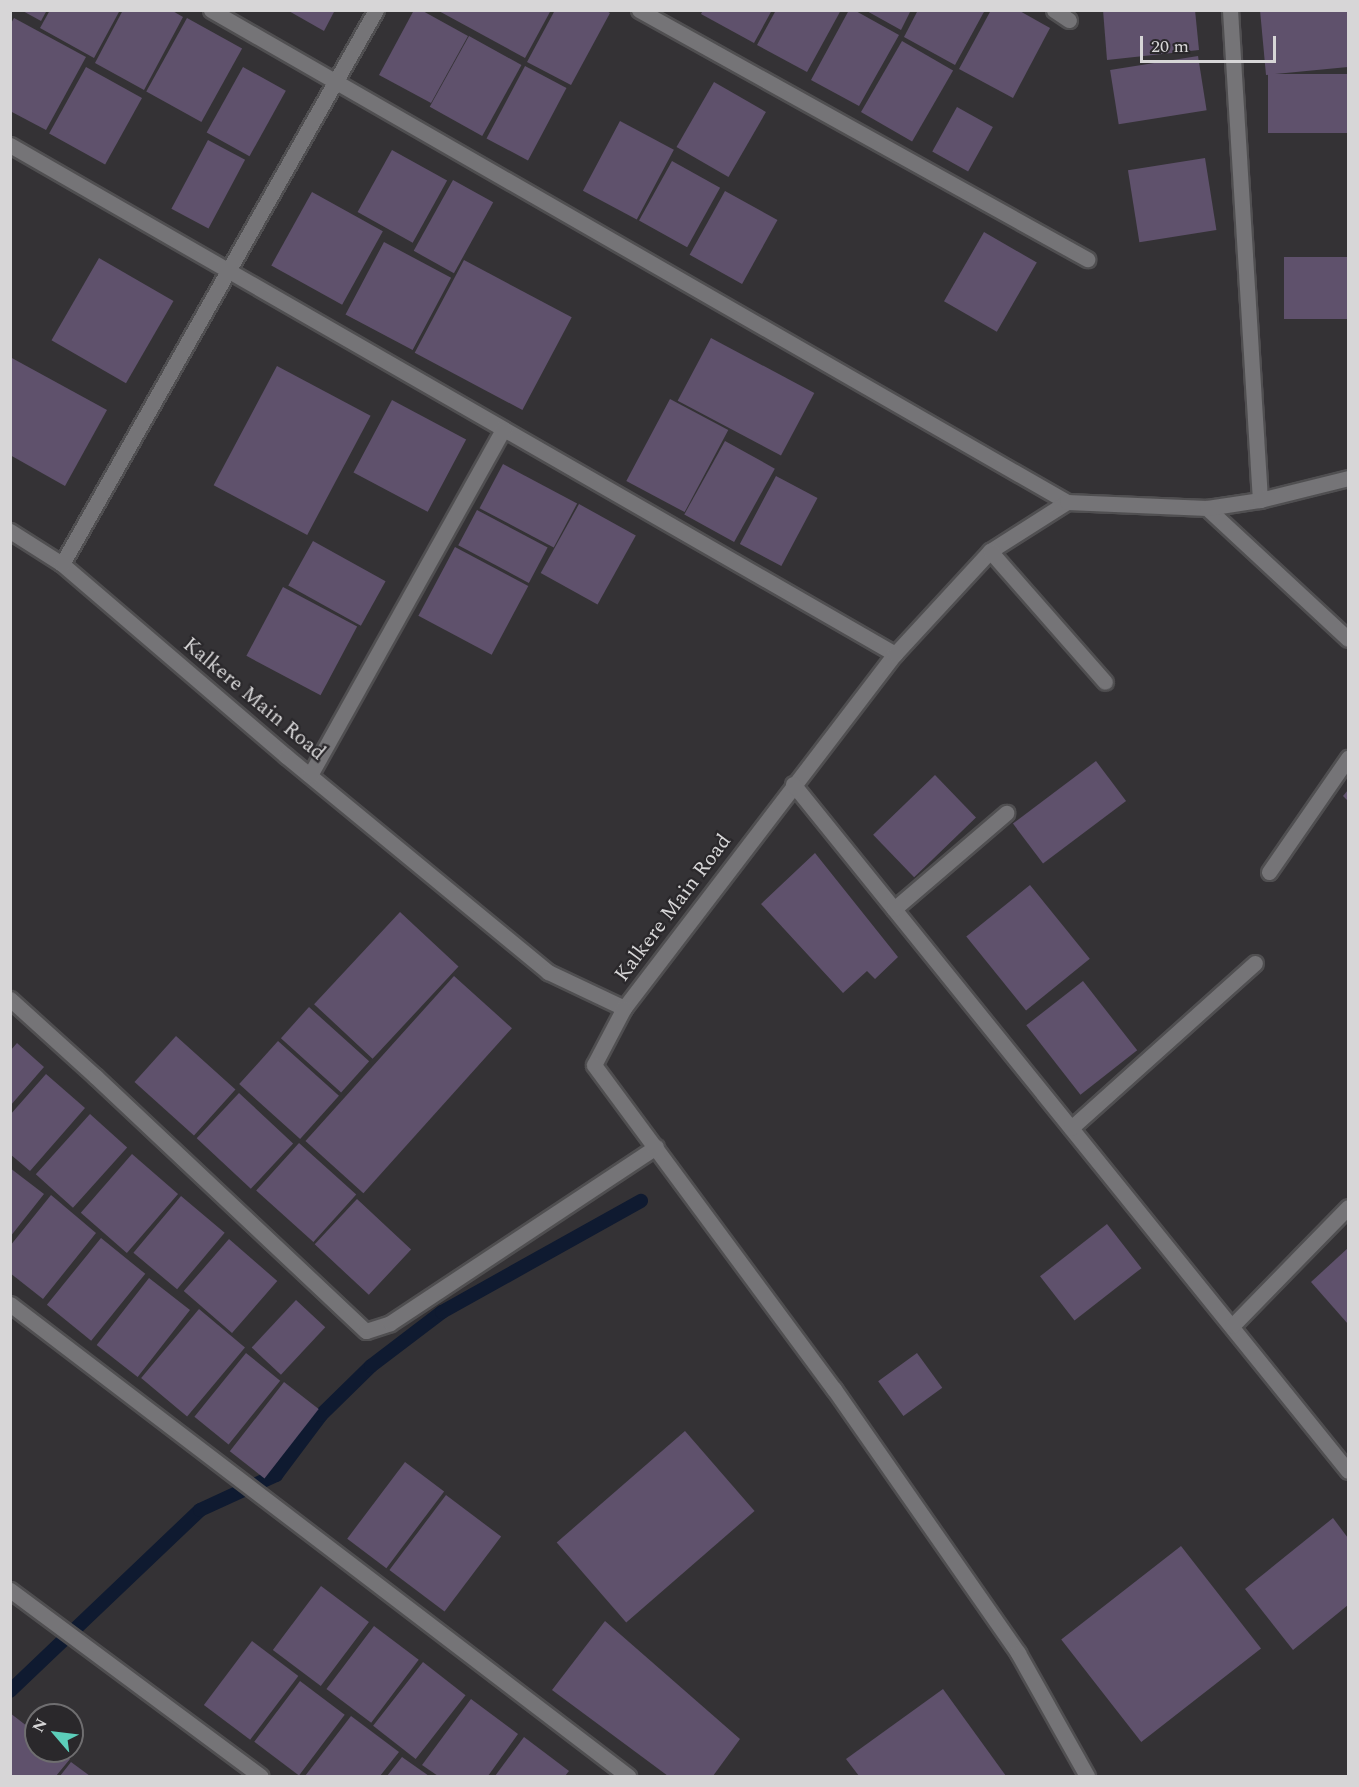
<!DOCTYPE html>
<html>
<head>
<meta charset="utf-8">
<style>
	body { margin:0 }
	#map { position:relative; width:1359px; height:1787px; overflow:hidden; background:#343235; font-family:Spectral,serif }
	div>[style] { position:absolute }
	.stream>* { height:14px; margin:-7px; padding:0 7px; transform-origin:7px; border-radius:7px; background:#0f1a30 }
	.building>* { inset:0; background:#5f516c; transform-origin:0 0 }
	.roads { filter:drop-shadow(2px 0 #504f51) drop-shadow(-2px 0 #504f51) drop-shadow(0 2px #504f51) drop-shadow(0 -2px #504f51) }
	.minor>* { height:15px; margin:-7.5px; padding:0 7.5px; transform-origin:7.5px; border-radius:7.5px; background:#757477 }
	span { translate:-50% -50%; white-space:nowrap; text-align:center; line-height:1.15; -webkit-text-stroke:4.5px #2a282b; paint-order:stroke }
	.street-label { font-size:21px; color:#d7d6d7 }
	.frame { position:absolute; inset:0; border:12px solid #d7d6d7; pointer-events:none }
	.north { position:absolute; left:24px; top:1703px; width:60px; height:60px; box-sizing:border-box; background:#2a282b; border:2px solid #6f6e70; border-radius:50%; rotate:298deg; font-size:16px; font-weight:700; line-height:24px; text-align:center; color:#d7d6d7 }
	.north::after { content:''; display:block; margin:auto; width:21px; height:27px; background:#5cceba; clip-path:polygon(50% 0,100% 100%,50% 72%,0 100%) }
	.scale { position:absolute; left:1140px; top:36px; width:136px; height:27px; box-sizing:border-box; border:3px solid #d7d6d7; border-top:0; padding-left:8px; font-size:18px; line-height:21px; white-space:nowrap; color:#d7d6d7; -webkit-text-stroke:4px #2a282b; paint-order:stroke }
</style>
</head>
<body>
<div id="map">
	<div class="stream">
		<div style="left:10px;top:1691px;width:262px;rotate:-43.6deg"></div>
		<div style="left:200px;top:1510px;width:84px;rotate:-24.7deg"></div>
		<div style="left:276px;top:1475px;width:75px;rotate:-53.1deg"></div>
		<div style="left:321px;top:1415px;width:70px;rotate:-44.4deg"></div>
		<div style="left:371px;top:1366px;width:89px;rotate:-37.3deg"></div>
		<div style="left:442px;top:1312px;width:228px;rotate:-29.2deg"></div>
	</div>
	<div class="building">
		<div style="clip-path:polygon(21px 10px,47px 10px,41px 21px)"></div>
		<div style="clip-path:polygon(50px 10px,120px 10px,94px 58px,40px 28px)"></div>
		<div style="clip-path:polygon(123px 10px,171px 10px,183px 17px,144px 90px,95px 63px)"></div>
		<div style="clip-path:polygon(287px 10px,335px 10px,324px 31px)"></div>
		<div style="clip-path:polygon(414px 10px,421px 10px,468px 36px,431px 103px,379px 75px)"></div>
		<div style="clip-path:polygon(437px 10px,551px 10px,525px 58px)"></div>
		<div style="clip-path:polygon(555px 10px,605px 10px,610px 13px,571px 85px,527px 62px)"></div>
		<div style="clip-path:polygon(703px 10px,772px 10px,754px 43px,701px 14px)"></div>
		<div style="clip-path:polygon(776px 10px,841px 10px,807px 72px,757px 45px)"></div>
		<div style="clip-path:polygon(849px 10px,854px 10px,899px 35px,859px 106px,811px 80px)"></div>
		<div style="clip-path:polygon(865px 10px,911px 10px,901px 30px)"></div>
		<div style="clip-path:polygon(918px 10px,985px 10px,955px 65px,904px 37px)"></div>
		<div style="clip-path:polygon(991px 10px,1018px 10px,1050px 28px,1013px 98px,959px 69px)"></div>
		<div style="clip-path:polygon(1103px 10px,1195px 10px,1199px 50px,1107px 60px)"></div>
		<div style="clip-path:polygon(1260px 10px,1348px 10px,1348px 67px,1266px 75px)"></div>
		<div style="clip-path:polygon(14px 18px,86px 57px,46px 130px,10px 111px,10px 25px)"></div>
		<div style="left:187px;top:18px;width:63px;height:84px;rotate:29deg"></div>
		<div style="left:469px;top:36px;width:60px;height:81px;rotate:29deg"></div>
		<div style="left:902px;top:41px;width:59px;height:82px;rotate:30deg"></div>
		<div style="left:1198px;top:56px;width:55px;height:89px;rotate:81deg"></div>
		<div style="left:525px;top:66px;width:47px;height:82px;rotate:28deg"></div>
		<div style="left:86px;top:67px;width:64px;height:76px;rotate:29deg"></div>
		<div style="left:243px;top:67px;width:49px;height:75px;rotate:29deg"></div>
		<div style="left:1348px;top:74px;width:59px;height:80px;rotate:90deg"></div>
		<div style="left:714px;top:82px;width:60px;height:75px;rotate:30deg"></div>
		<div style="left:957px;top:107px;width:41px;height:51px;rotate:29deg"></div>
		<div style="left:620px;top:121px;width:61px;height:79px;rotate:28deg"></div>
		<div style="left:208px;top:140px;width:42px;height:78px;rotate:28deg"></div>
		<div style="left:392px;top:150px;width:63px;height:71px;rotate:29deg"></div>
		<div style="left:1205px;top:158px;width:73px;height:78px;rotate:81deg"></div>
		<div style="left:672px;top:161px;width:55px;height:68px;rotate:29deg"></div>
		<div style="left:453px;top:180px;width:46px;height:81px;rotate:29deg"></div>
		<div style="left:725px;top:191px;width:60px;height:73px;rotate:29deg"></div>
		<div style="left:312px;top:192px;width:81px;height:84px;rotate:29deg"></div>
		<div style="left:984px;top:232px;width:61px;height:80px;rotate:30deg"></div>
		<div style="left:384px;top:242px;width:76px;height:82px;rotate:28deg"></div>
		<div style="left:1348px;top:257px;width:62px;height:64px;rotate:90deg"></div>
		<div style="left:99px;top:258px;width:86px;height:95px;rotate:30deg"></div>
		<div style="left:464px;top:260px;width:122px;height:105px;rotate:28deg"></div>
		<div style="left:711px;top:338px;width:117px;height:71px;rotate:28deg"></div>
		<div style="clip-path:polygon(10px 357px,107px 410px,65px 486px,10px 455px)"></div>
		<div style="left:277px;top:366px;width:106px;height:135px;rotate:28deg"></div>
		<div style="left:670px;top:399px;width:66px;height:93px;rotate:28deg"></div>
		<div style="left:392px;top:400px;width:84px;height:82px;rotate:28deg"></div>
		<div style="left:725px;top:441px;width:57px;height:84px;rotate:29deg"></div>
		<div style="left:503px;top:464px;width:84px;height:50px;rotate:28deg"></div>
		<div style="left:776px;top:476px;width:47px;height:77px;rotate:28deg"></div>
		<div style="left:579px;top:504px;width:65px;height:79px;rotate:29deg"></div>
		<div style="left:477px;top:510px;width:80px;height:40px;rotate:28deg"></div>
		<div style="left:313px;top:541px;width:83px;height:51px;rotate:29deg"></div>
		<div style="left:455px;top:547px;width:83px;height:78px;rotate:28deg"></div>
		<div style="left:283px;top:587px;width:84px;height:78px;rotate:28deg"></div>
		<div style="left:1096px;top:761px;width:50px;height:104px;rotate:53deg"></div>
		<div style="left:935px;top:775px;width:59px;height:86px;rotate:46deg"></div>
		<div style="clip-path:polygon(1348px 790px,1348px 801px,1343px 796px)"></div>
		<div style="clip-path:polygon(815px 853px,898px 957px,875px 979px,867px 971px,843px 993px,761px 904px)"></div>
		<div style="left:1030px;top:885px;width:95px;height:82px;rotate:51deg"></div>
		<div style="left:400px;top:912px;width:80px;height:126px;rotate:43deg"></div>
		<div style="left:454px;top:976px;width:78px;height:222px;rotate:42deg"></div>
		<div style="left:1083px;top:981px;width:88px;height:72px;rotate:52deg"></div>
		<div style="left:309px;top:1007px;width:81px;height:42px;rotate:42deg"></div>
		<div style="left:176px;top:1036px;width:80px;height:62px;rotate:42deg"></div>
		<div style="left:278px;top:1041px;width:82px;height:58px;rotate:42deg"></div>
		<div style="clip-path:polygon(17px 1043px,44px 1067px,10px 1106px,10px 1051px)"></div>
		<div style="clip-path:polygon(46px 1074px,85px 1108px,30px 1171px,10px 1154px,10px 1115px)"></div>
		<div style="left:239px;top:1093px;width:74px;height:62px;rotate:43deg"></div>
		<div style="left:90px;top:1114px;width:50px;height:81px;rotate:42deg"></div>
		<div style="left:299px;top:1143px;width:77px;height:64px;rotate:42deg"></div>
		<div style="left:132px;top:1154px;width:61px;height:78px;rotate:41deg"></div>
		<div style="clip-path:polygon(10px 1168px,44px 1194px,10px 1237px)"></div>
		<div style="clip-path:polygon(51px 1195px,96px 1233px,43px 1299px,10px 1273px,10px 1246px)"></div>
		<div style="left:181px;top:1196px;width:57px;height:74px;rotate:40deg"></div>
		<div style="left:357px;top:1199px;width:74px;height:62px;rotate:43deg"></div>
		<div style="left:1107px;top:1224px;width:56px;height:85px;rotate:52deg"></div>
		<div style="left:101px;top:1238px;width:57px;height:86px;rotate:39deg"></div>
		<div style="left:229px;top:1239px;width:64px;height:69px;rotate:41deg"></div>
		<div style="clip-path:polygon(1348px 1248px,1348px 1324px,1311px 1282px)"></div>
		<div style="left:149px;top:1278px;width:52px;height:85px;rotate:38deg"></div>
		<div style="left:296px;top:1300px;width:40px;height:65px;rotate:43deg"></div>
		<div style="left:199px;top:1309px;width:60px;height:90px;rotate:40deg"></div>
		<div style="left:246px;top:1353px;width:44px;height:82px;rotate:39deg"></div>
		<div style="left:917px;top:1353px;width:43px;height:48px;rotate:54deg"></div>
		<div style="left:284px;top:1382px;width:44px;height:88px;rotate:38deg"></div>
		<div style="left:685px;top:1431px;width:106px;height:170px;rotate:49deg"></div>
		<div style="left:405px;top:1462px;width:49px;height:96px;rotate:37deg"></div>
		<div style="left:446px;top:1495px;width:69px;height:94px;rotate:37deg"></div>
		<div style="clip-path:polygon(1333px 1518px,1348px 1538px,1348px 1605px,1293px 1650px,1245px 1589px)"></div>
		<div style="left:1181px;top:1546px;width:130px;height:152px;rotate:52deg"></div>
		<div style="left:321px;top:1586px;width:60px;height:80px;rotate:37deg"></div>
		<div style="clip-path:polygon(605px 1621px,740px 1739px,713px 1776px,668px 1776px,552px 1690px)"></div>
		<div style="left:374px;top:1626px;width:56px;height:79px;rotate:37deg"></div>
		<div style="left:252px;top:1641px;width:58px;height:80px;rotate:37deg"></div>
		<div style="left:423px;top:1662px;width:54px;height:81px;rotate:38deg"></div>
		<div style="left:300px;top:1681px;width:56px;height:76px;rotate:37deg"></div>
		<div style="clip-path:polygon(943px 1689px,1006px 1776px,859px 1776px,846px 1759px)"></div>
		<div style="clip-path:polygon(471px 1699px,518px 1734px,488px 1776px,438px 1776px,422px 1765px)"></div>
		<div style="clip-path:polygon(10px 1713px,36px 1733px,36px 1751px,59px 1751px,70px 1759px,56px 1776px,10px 1776px)"></div>
		<div style="clip-path:polygon(351px 1716px,399px 1752px,380px 1776px,305px 1776px)"></div>
		<div style="clip-path:polygon(524px 1737px,569px 1771px,565px 1776px,495px 1776px)"></div>
		<div style="clip-path:polygon(402px 1757px,429px 1776px,387px 1776px)"></div>
		<div style="clip-path:polygon(71px 1762px,90px 1776px,60px 1776px)"></div>
	</div>
	<div class="roads">
		<div class="minor">
			<div style="left:211px;top:10px;width:987px;rotate:29.89deg"></div>
			<div style="left:639px;top:10px;width:513px;rotate:29.07deg"></div>
			<div style="left:1054px;top:10px;width:18px;rotate:34deg"></div>
			<div style="left:1230px;top:10px;width:491px;rotate:86.5deg"></div>
			<div style="left:10px;top:145px;width:1021px;rotate:29.9deg"></div>
			<div style="left:1207px;top:508px;width:192px;rotate:42.9deg"></div>
			<div style="left:10px;top:531px;width:62px;rotate:32.4deg"></div>
			<div style="left:62px;top:564px;width:295px;rotate:40.6deg"></div>
			<div style="left:286px;top:756px;width:340px;rotate:39.5deg"></div>
			<div style="left:548px;top:972px;width:84px;rotate:25.3deg"></div>
			<div style="left:624px;top:1008px;width:446px;rotate:-52.6deg"></div>
			<div style="left:895px;top:654px;width:140px;rotate:-47.3deg"></div>
			<div style="left:990px;top:551px;width:91px;rotate:-32.5deg"></div>
			<div style="left:1067px;top:502px;width:140px;rotate:2.5deg"></div>
			<div style="left:1207px;top:508px;width:54px;rotate:-8.6deg"></div>
			<div style="left:1260px;top:500px;width:91px;rotate:-14deg"></div>
			<div style="left:990px;top:551px;width:174px;rotate:48.7deg"></div>
			<div style="left:62px;top:564px;width:637px;rotate:-60.46deg"></div>
			<div style="left:310px;top:775px;width:396px;rotate:-60.8deg"></div>
			<div style="left:793px;top:784px;width:883px;rotate:51.07deg"></div>
			<div style="left:1269px;top:872px;width:139px;rotate:-55.3deg"></div>
			<div style="left:894px;top:909px;width:148px;rotate:-40.6deg"></div>
			<div style="left:10px;top:999px;width:115px;rotate:42.2deg"></div>
			<div style="left:95px;top:1076px;width:372px;rotate:43.3deg"></div>
			<div style="left:366px;top:1331px;width:25px;rotate:-18deg"></div>
			<div style="left:390px;top:1323px;width:319px;rotate:-33.5deg"></div>
			<div style="left:624px;top:1008px;width:64px;rotate:117.8deg"></div>
			<div style="left:594px;top:1065px;width:403px;rotate:53.5deg"></div>
			<div style="left:834px;top:1389px;width:322px;rotate:55.1deg"></div>
			<div style="left:1018px;top:1653px;width:141px;rotate:60.7deg"></div>
			<div style="left:1071px;top:1128px;width:247px;rotate:-41.9deg"></div>
			<div style="left:10px;top:1304px;width:778px;rotate:37.37deg"></div>
			<div style="left:1232px;top:1326px;width:166px;rotate:-45.7deg"></div>
			<div style="left:10px;top:1590px;width:312px;rotate:36.6deg"></div>
		</div>
	</div>
	<div class="street-label">
		<span style="left:254px;top:699px;rotate:40deg">Kalkere Main Road</span>
		<span style="left:673px;top:908px;rotate:-53deg">Kalkere Main Road</span>
	</div>
	<div class="frame"></div>
	<div class="north">N</div>
	<div class="scale">20 m</div>
</div>
</body>
</html>
